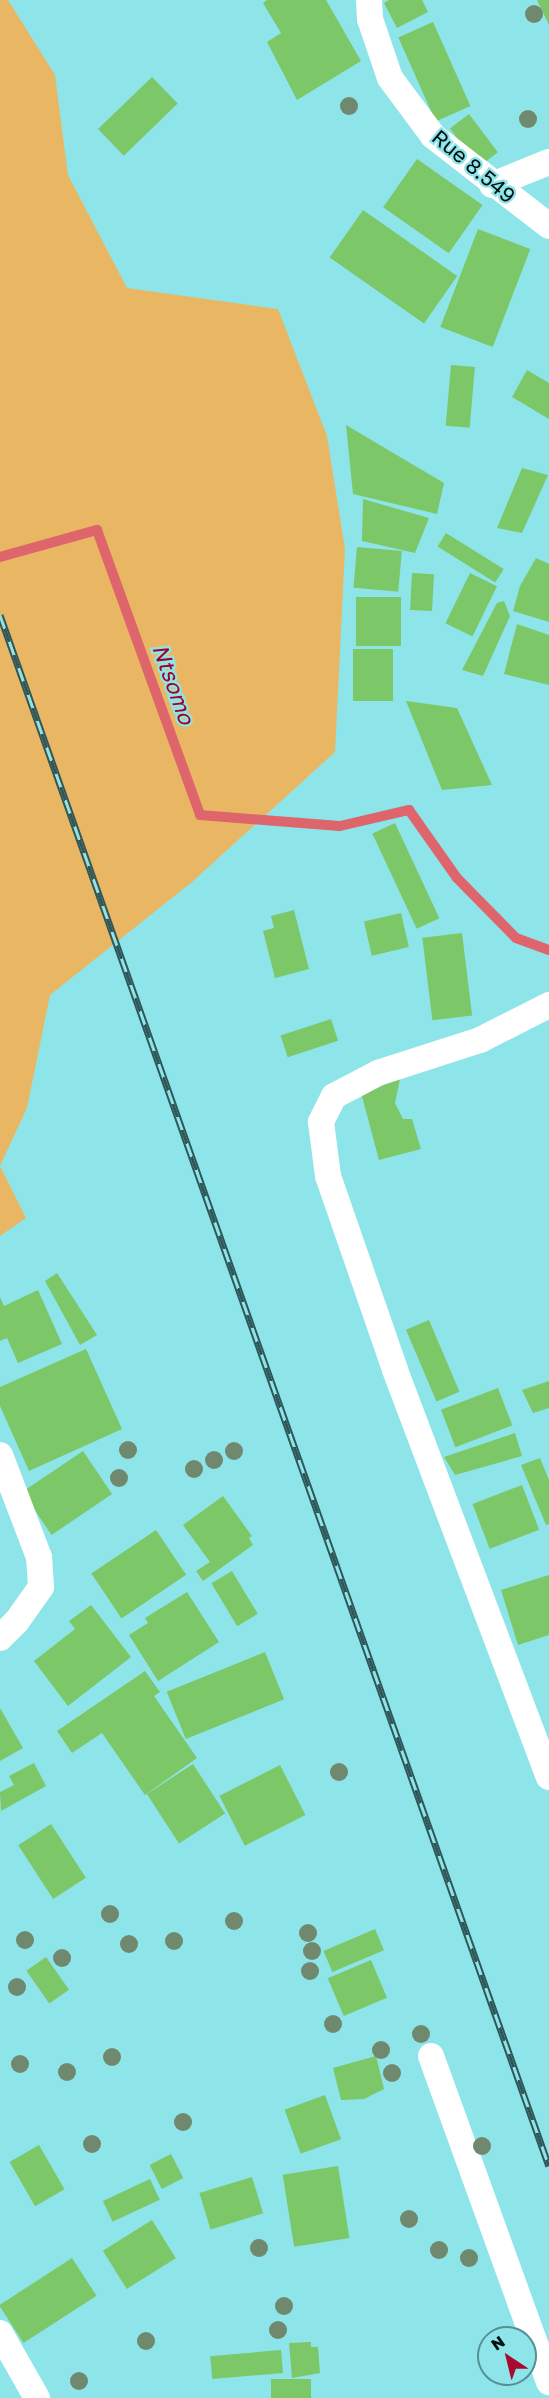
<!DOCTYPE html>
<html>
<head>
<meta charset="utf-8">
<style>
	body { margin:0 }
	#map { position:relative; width:549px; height:2398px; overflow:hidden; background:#8ee5e9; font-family:"Golos Text",sans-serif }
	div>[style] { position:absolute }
	.green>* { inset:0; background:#e9b763 }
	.stream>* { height:10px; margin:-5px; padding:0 5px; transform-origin:5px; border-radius:5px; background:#de656b }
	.building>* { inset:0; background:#7cc767; transform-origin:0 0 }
	.street>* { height:26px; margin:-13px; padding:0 13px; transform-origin:13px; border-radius:13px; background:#fff }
	.rail>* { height:7px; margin-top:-3.5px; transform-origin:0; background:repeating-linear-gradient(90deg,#8ee5e9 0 14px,#2f5759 0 28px); box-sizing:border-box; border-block:2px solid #2f5759 }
	.trees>* { width:18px; height:18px; margin:-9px; border-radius:50%; background:#6f886e }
	span { translate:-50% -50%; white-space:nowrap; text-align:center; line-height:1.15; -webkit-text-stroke:4.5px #8ee5e9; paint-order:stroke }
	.street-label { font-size:21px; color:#001011 }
	.water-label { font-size:22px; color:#a10029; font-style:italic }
	.north { position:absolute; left:477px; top:2326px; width:60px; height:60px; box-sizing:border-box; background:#8ee5e9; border:2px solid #559093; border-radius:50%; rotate:325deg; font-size:16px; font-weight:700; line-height:24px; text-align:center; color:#001011 }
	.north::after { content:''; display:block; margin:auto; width:21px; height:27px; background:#a60b2d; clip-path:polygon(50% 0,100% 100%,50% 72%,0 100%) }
</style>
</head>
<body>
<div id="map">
	<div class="green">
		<div style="clip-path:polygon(0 0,8px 0,55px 75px,68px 175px,127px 288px,278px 309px,327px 436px,345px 549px,335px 752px,192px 882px,50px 995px,27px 1108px,0 1166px,26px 1218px,0 1236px)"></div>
	</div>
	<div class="stream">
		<div style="left:0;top:557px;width:101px;rotate:-15.6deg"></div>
		<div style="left:97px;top:530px;width:303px;rotate:70.1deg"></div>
		<div style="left:200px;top:815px;width:140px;rotate:4.5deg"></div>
		<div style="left:340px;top:826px;width:71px;rotate:-13.1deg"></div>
		<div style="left:409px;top:810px;width:83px;rotate:54.8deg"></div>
		<div style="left:457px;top:878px;width:84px;rotate:45.5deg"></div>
		<div style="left:516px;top:938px;width:35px;rotate:20deg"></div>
	</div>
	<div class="building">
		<div style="clip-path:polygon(267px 0,326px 0,361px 61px,297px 100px,267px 42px,281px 33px,263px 3px)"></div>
		<div style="clip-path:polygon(389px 0,422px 0,428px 12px,397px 28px,384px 3px)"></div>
		<div style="clip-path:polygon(537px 0,549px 0,549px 25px)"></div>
		<div style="left:433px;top:22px;width:92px;height:38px;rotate:66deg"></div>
		<div style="left:152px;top:77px;width:37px;height:75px;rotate:46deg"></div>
		<div style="left:469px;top:114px;width:48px;height:24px;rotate:53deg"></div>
		<div style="left:417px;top:159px;width:80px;height:59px;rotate:35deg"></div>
		<div style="left:363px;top:210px;width:115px;height:58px;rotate:35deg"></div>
		<div style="left:478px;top:229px;width:56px;height:105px;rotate:21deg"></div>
		<div style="left:451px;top:365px;width:24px;height:61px;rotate:5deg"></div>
		<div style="clip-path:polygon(527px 370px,549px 383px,549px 419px,512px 397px)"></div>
		<div style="clip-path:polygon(346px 425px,444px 483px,437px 514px,353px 494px)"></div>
		<div style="clip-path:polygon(522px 468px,548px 475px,522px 533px,497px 528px)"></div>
		<div style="clip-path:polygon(363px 499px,429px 518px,415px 553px,362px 541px)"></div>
		<div style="left:446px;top:533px;width:68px;height:16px;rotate:32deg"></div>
		<div style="left:357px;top:547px;width:45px;height:41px;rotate:5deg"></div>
		<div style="clip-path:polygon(536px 558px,549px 564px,549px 622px,513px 611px,520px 586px)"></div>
		<div style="left:412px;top:573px;width:22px;height:37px;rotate:3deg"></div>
		<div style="left:470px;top:573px;width:30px;height:56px;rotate:26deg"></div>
		<div style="left:356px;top:597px;width:45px;height:49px"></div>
		<div style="clip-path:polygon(504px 601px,510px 616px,483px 676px,462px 670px,497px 603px)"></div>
		<div style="clip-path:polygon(517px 624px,549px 635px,549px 685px,504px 674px)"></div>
		<div style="left:353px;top:649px;width:40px;height:52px"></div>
		<div style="clip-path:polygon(406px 701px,457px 708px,492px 785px,442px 790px)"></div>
		<div style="left:395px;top:823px;width:105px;height:25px;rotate:65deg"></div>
		<div style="clip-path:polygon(294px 910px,309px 969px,275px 978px,263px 931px,274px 928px,271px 916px)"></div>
		<div style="left:401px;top:913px;width:35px;height:38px;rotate:77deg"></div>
		<div style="left:462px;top:933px;width:83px;height:40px;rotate:83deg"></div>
		<div style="left:331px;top:1019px;width:23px;height:53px;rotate:72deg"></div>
		<div style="clip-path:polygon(401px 1074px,395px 1103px,403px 1119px,412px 1119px,421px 1149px,379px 1160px,359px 1085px)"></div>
		<div style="clip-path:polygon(57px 1273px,97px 1335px,80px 1345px,45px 1281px)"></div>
		<div style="clip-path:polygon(38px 1290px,62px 1344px,18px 1363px,7px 1338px,0 1341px,0 1297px,4px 1306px)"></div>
		<div style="left:429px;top:1320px;width:78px;height:25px;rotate:67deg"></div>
		<div style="clip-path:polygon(86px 1349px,122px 1429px,29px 1471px,0 1406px,0 1387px)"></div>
		<div style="clip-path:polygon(549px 1381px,549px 1408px,533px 1413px,522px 1390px)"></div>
		<div style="left:498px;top:1388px;width:40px;height:61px;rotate:69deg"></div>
		<div style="clip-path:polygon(515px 1433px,522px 1456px,455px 1475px,444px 1457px)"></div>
		<div style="left:83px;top:1451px;width:52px;height:73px;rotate:56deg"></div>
		<div style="clip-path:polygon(540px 1458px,549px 1480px,549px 1524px,546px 1525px,521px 1465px)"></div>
		<div style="left:522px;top:1485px;width:48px;height:53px;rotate:69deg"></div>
		<div style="clip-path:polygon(223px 1496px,252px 1536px,249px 1538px,253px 1545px,203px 1581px,196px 1571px,210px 1562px,183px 1525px)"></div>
		<div style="left:156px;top:1530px;width:54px;height:78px;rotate:56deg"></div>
		<div style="left:232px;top:1571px;width:50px;height:24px;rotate:59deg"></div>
		<div style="clip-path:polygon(549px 1575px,549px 1635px,518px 1645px,501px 1590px)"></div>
		<div style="clip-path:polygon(187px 1592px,219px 1642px,158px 1681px,129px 1635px,148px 1623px,145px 1618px)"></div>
		<div style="clip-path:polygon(91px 1605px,131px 1657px,68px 1706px,34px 1661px,75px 1629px,69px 1621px)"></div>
		<div style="left:265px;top:1652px;width:51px;height:106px;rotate:68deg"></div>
		<div style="clip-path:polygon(145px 1671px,160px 1692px,154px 1696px,197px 1758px,145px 1795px,102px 1733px,72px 1753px,57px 1731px)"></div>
		<div style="clip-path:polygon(0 1708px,23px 1748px,0 1761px)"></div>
		<div style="clip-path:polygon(34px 1763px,46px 1786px,1px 1811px,0 1792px,14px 1785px,9px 1776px)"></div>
		<div style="left:193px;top:1764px;width:59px;height:55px;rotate:57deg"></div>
		<div style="left:280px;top:1765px;width:56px;height:68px;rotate:63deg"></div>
		<div style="left:51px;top:1824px;width:64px;height:39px;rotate:57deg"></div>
		<div style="left:375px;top:1929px;width:23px;height:56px;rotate:67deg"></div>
		<div style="left:46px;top:1957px;width:40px;height:24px;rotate:55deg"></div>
		<div style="left:371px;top:1960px;width:41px;height:47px;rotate:67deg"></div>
		<div style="clip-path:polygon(376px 2056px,384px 2089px,364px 2099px,341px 2100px,333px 2068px)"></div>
		<div style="left:325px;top:2095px;width:47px;height:43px;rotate:70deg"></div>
		<div style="left:39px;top:2145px;width:51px;height:34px;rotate:60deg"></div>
		<div style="left:171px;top:2154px;width:27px;height:24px;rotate:63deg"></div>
		<div style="left:338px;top:2166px;width:73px;height:56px;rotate:81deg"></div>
		<div style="left:252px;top:2177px;width:38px;height:55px;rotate:73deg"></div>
		<div style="left:150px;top:2179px;width:23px;height:52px;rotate:65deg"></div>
		<div style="left:152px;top:2220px;width:45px;height:58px;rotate:58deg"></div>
		<div style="left:72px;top:2258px;width:45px;height:87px;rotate:57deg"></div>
		<div style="clip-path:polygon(311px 2342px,311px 2347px,318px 2347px,320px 2373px,292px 2378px,289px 2343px)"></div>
		<div style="left:281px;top:2350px;width:23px;height:71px;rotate:85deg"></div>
		<div style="left:311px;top:2379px;width:19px;height:40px;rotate:90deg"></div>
	</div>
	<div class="street">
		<div style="left:369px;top:0;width:19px;rotate:87deg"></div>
		<div style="left:370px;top:19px;width:62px;rotate:71.3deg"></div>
		<div style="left:390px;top:78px;width:72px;rotate:53.4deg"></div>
		<div style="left:433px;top:136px;width:147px;rotate:37.8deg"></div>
		<div style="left:492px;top:185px;width:61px;rotate:-22deg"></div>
		<div style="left:549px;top:1005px;width:77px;rotate:153.1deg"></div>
		<div style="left:480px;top:1040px;width:107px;rotate:162.1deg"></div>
		<div style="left:378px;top:1073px;width:50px;rotate:152.4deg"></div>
		<div style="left:334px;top:1096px;width:29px;rotate:117deg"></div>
		<div style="left:321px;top:1122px;width:54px;rotate:82.6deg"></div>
		<div style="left:328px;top:1176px;width:205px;rotate:70.9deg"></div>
		<div style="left:395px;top:1370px;width:435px;rotate:69.3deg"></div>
		<div style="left:0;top:1455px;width:109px;rotate:69.1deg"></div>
		<div style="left:39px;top:1557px;width:30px;rotate:86deg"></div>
		<div style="left:41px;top:1587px;width:42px;rotate:125.2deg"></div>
		<div style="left:17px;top:1621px;width:24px;rotate:135deg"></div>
		<div style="left:431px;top:2056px;width:347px;rotate:70.1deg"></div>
		<div style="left:0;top:2333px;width:75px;rotate:60.4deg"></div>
	</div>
	<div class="rail">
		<div style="left:0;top:615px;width:1645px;rotate:70.51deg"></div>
	</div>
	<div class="trees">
		<div style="left:534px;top:14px"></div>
		<div style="left:349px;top:106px"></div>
		<div style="left:528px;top:119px"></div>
		<div style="left:128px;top:1450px"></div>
		<div style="left:234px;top:1451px"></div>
		<div style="left:214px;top:1460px"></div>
		<div style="left:194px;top:1469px"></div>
		<div style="left:119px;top:1478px"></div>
		<div style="left:339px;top:1772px"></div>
		<div style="left:110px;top:1914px"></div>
		<div style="left:234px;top:1921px"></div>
		<div style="left:308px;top:1933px"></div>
		<div style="left:25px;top:1940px"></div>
		<div style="left:174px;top:1941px"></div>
		<div style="left:129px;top:1944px"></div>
		<div style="left:312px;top:1951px"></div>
		<div style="left:62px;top:1958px"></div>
		<div style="left:310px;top:1971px"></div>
		<div style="left:17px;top:1987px"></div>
		<div style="left:333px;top:2024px"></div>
		<div style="left:421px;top:2034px"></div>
		<div style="left:381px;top:2050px"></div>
		<div style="left:112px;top:2057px"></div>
		<div style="left:20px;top:2064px"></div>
		<div style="left:67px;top:2072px"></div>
		<div style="left:392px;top:2073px"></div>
		<div style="left:183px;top:2122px"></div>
		<div style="left:92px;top:2144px"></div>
		<div style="left:482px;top:2146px"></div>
		<div style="left:409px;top:2219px"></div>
		<div style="left:259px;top:2248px"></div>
		<div style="left:439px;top:2250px"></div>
		<div style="left:469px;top:2258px"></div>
		<div style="left:284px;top:2306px"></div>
		<div style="left:278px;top:2330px"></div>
		<div style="left:146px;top:2341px"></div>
		<div style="left:79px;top:2381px"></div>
	</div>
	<div class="street-label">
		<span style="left:474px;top:166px;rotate:40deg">Rue 8.549</span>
	</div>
	<div class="water-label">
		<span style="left:174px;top:684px;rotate:70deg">Ntsomo</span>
	</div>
	<div class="north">N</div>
</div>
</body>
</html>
